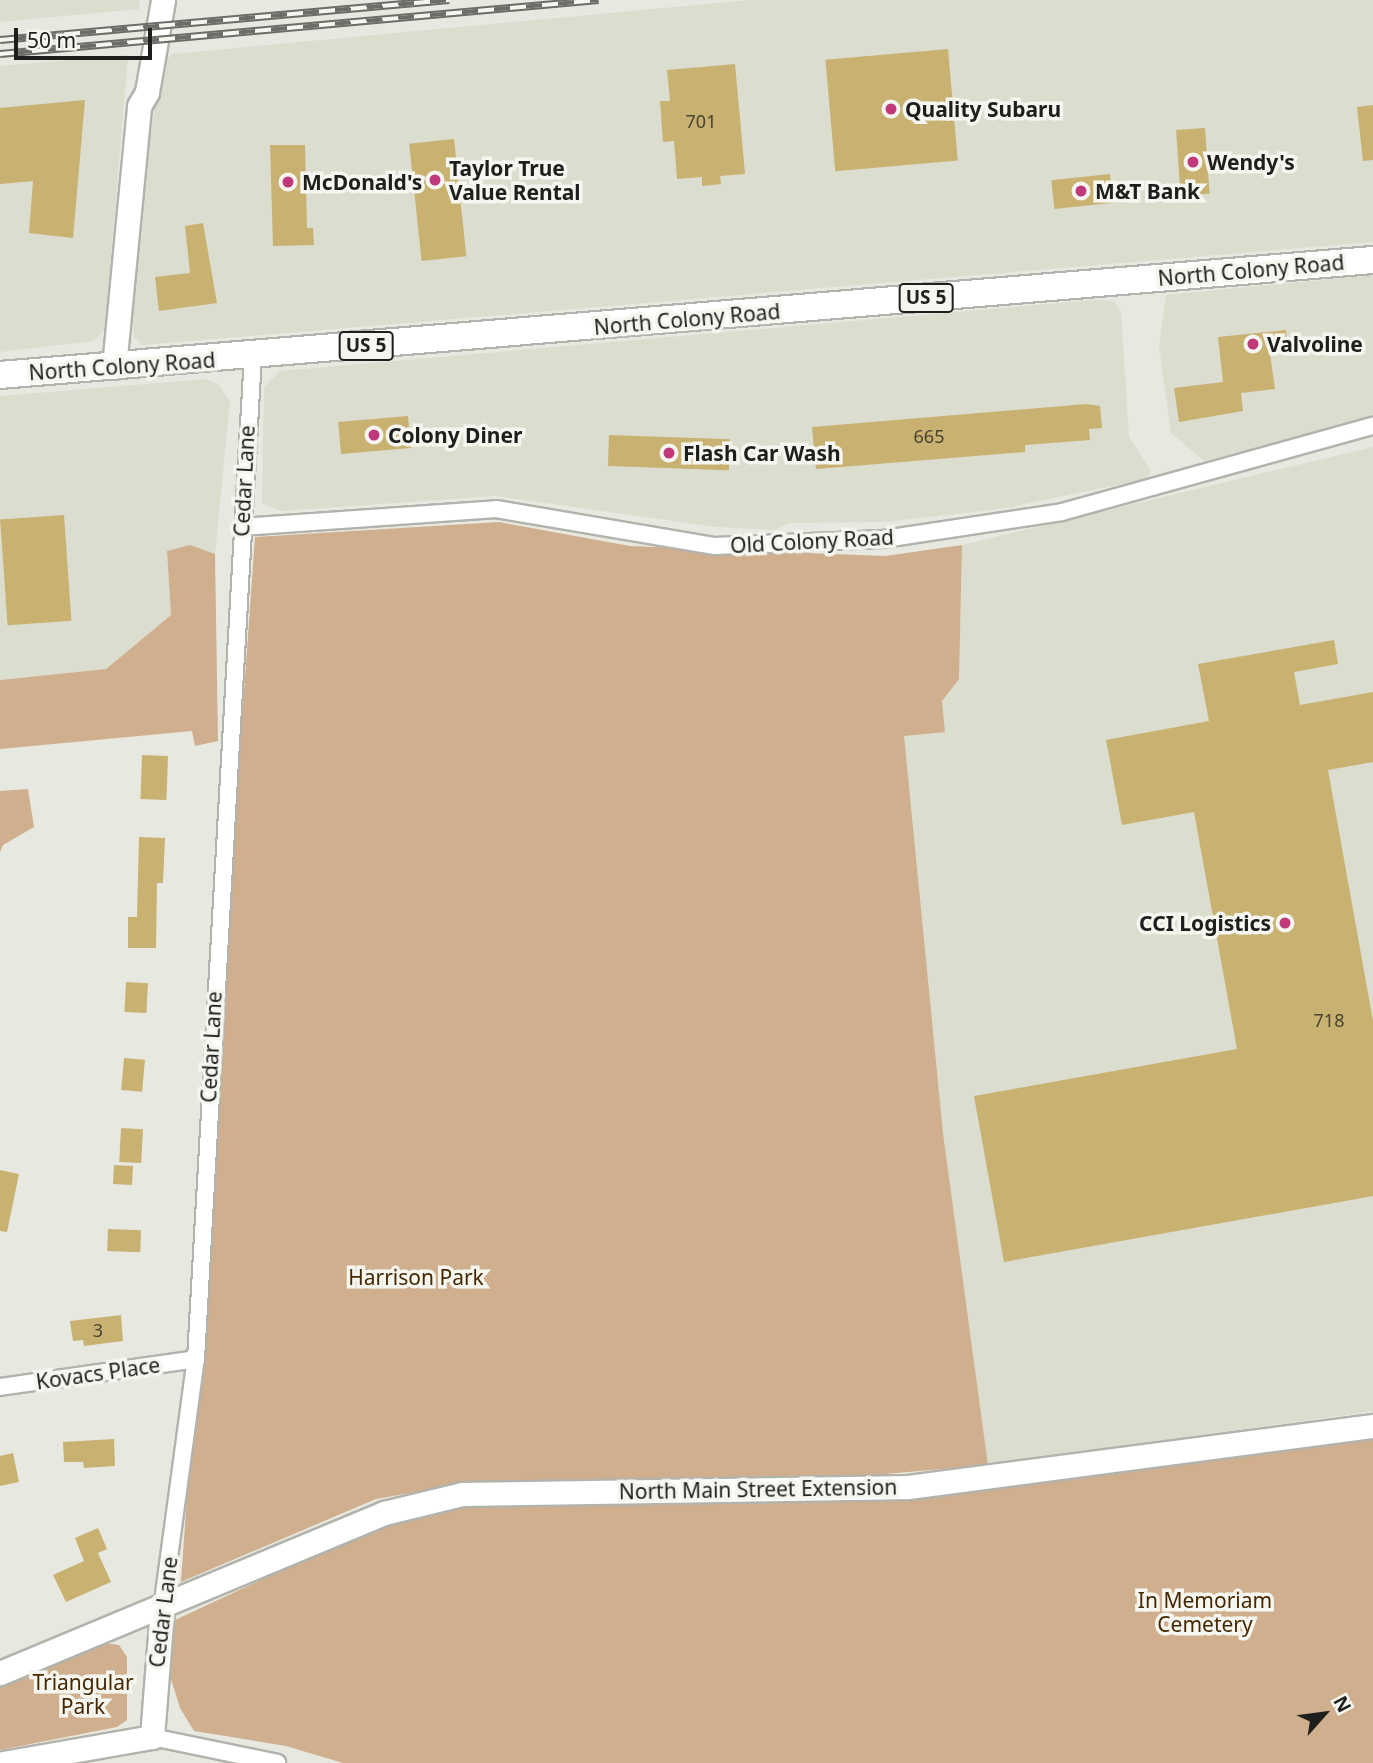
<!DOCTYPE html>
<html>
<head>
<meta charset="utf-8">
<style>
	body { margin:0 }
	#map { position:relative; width:1373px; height:1763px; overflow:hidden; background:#e7e9e1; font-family:"Noto Sans",sans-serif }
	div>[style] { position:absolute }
	.built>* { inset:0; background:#dbddcf }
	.green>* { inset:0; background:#cfaf8e }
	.building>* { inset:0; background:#c8b171; transform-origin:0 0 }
	.roads { filter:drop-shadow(2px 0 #b2b3ad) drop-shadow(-2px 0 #b2b3ad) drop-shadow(0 2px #b2b3ad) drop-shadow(0 -2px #b2b3ad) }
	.street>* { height:16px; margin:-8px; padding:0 8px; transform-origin:8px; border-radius:8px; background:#fff }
	.secondary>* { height:23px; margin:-11.5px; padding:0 11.5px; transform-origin:11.5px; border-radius:11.5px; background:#fff }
	.primary>* { height:26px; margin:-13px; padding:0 13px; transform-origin:13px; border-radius:13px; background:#fff }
	.rail>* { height:8px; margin-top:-4px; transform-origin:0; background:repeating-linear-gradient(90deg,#f5f6ef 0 16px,#6c6c68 0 32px); box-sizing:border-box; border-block:2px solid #6c6c68 }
	.dots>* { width:19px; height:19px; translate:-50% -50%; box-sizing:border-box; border:4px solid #f5f6ef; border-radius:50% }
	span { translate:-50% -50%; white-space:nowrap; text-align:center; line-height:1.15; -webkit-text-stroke:7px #f5f6ef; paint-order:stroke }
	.number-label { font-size:18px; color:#484331 }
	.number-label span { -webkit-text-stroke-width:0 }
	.shield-label span { padding:2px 5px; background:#f5f6ef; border:2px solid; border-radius:5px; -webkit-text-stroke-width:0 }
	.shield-label { font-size:19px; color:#1e1e1c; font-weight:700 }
	.poi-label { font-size:21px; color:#1e1e1c; font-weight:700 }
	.left { translate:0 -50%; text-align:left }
	.right { translate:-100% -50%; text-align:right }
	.street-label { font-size:21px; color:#1e1e1c }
	.park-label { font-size:21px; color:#462700 }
	.north { position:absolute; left:1289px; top:1679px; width:70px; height:70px; -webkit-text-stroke:5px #f5f6ef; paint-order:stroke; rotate:62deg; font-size:19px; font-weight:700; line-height:28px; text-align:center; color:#1e1e1c }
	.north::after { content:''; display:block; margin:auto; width:24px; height:32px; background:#1e1e1c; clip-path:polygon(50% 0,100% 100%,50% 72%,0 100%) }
	.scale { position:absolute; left:14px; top:28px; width:138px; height:32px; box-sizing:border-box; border:4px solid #1e1e1c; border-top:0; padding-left:9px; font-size:21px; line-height:24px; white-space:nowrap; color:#1e1e1c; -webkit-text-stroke:5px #f5f6ef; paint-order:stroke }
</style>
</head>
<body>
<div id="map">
	<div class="built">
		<div style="clip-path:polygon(0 0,140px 0,139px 9px,0 22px)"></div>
		<div style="clip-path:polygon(749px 0,1373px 0,1373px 242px,142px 345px,134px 337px,127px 290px,161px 66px,172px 54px)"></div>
		<div style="clip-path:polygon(128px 55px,105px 330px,94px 341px,0 352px,0 66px)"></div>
		<div style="clip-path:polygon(1373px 275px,1373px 417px,1204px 461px,1171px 433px,1159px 346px,1166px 295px)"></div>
		<div style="clip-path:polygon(1094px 300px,1114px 301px,1121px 312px,1129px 437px,1151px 471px,1146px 479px,1001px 509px,885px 522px,790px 523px,774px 530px,716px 527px,496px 496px,281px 511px,262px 503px,264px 387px,280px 371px)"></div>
		<div style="clip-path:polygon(206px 379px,218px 384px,230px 401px,215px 554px,190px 546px,167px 551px,171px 615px,106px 669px,0 680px,0 396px)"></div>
		<div style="clip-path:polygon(1373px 447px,1373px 1411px,988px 1465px,943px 1133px,903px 736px,945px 731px,941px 701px,959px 678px,962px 545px)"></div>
	</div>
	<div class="green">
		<div style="clip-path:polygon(499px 522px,630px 546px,885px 556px,962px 545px,959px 679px,942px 701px,945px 732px,904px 736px,943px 1133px,988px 1465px,851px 1477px,456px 1485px,376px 1499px,181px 1582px,255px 537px)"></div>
		<div style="clip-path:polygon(190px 545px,215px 554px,218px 741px,195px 746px,192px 731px,0 749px,0 680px,106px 669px,171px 615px,167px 551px)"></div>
		<div style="clip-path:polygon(28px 789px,34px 827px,3px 845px,0 852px,0 791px)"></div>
		<div style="clip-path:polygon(1373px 1440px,1373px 1763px,343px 1763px,286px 1746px,194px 1731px,180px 1708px,168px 1669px,175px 1620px,401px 1515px,460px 1503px,926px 1493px)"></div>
		<div style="clip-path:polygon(104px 1643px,119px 1645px,127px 1657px,127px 1720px,117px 1727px,0 1750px,0 1684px)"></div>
	</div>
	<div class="building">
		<div style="left:948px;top:49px;width:112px;height:123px;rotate:85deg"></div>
		<div style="clip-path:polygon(735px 64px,745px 174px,720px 176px,721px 184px,702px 186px,702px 177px,677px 179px,674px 141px,663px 142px,660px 101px,670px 101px,667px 70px)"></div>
		<div style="clip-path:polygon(85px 100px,73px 238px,29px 233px,33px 181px,0 184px,0 108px)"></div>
		<div style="clip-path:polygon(1373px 105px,1373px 160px,1363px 161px,1357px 107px)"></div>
		<div style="left:1205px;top:128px;width:66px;height:29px;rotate:86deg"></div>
		<div style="left:454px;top:139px;width:118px;height:45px;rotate:84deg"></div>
		<div style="clip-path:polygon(270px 145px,305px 145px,307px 228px,313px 228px,314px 245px,273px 246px)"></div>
		<div style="left:1110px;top:174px;width:29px;height:59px;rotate:84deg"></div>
		<div style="clip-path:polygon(203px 223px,217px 303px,159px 311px,155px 277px,190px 273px,185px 226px)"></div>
		<div style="clip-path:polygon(1286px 330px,1288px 352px,1270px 354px,1275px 389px,1241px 393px,1243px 411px,1179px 422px,1174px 388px,1223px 382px,1218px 337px)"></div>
		<div style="clip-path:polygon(1086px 404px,1100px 406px,1102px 428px,1089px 429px,1090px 440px,1025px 445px,1025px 452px,816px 469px,812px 427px)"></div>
		<div style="left:408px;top:416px;width:32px;height:70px;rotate:85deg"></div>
		<div style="left:609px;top:435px;width:121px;height:31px;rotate:2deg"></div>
		<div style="left:64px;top:515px;width:106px;height:64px;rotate:86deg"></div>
		<div style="clip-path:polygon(1334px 640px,1338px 664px,1294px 672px,1300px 705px,1373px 692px,1373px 762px,1328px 770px,1373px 1021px,1373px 1196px,1004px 1262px,974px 1096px,1237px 1049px,1194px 812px,1122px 825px,1106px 740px,1209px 721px,1198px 664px)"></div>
		<div style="left:142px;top:755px;width:26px;height:44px;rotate:2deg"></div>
		<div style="clip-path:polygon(139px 837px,165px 838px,163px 883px,157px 883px,156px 948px,128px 948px,128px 917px,137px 917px)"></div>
		<div style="left:126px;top:982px;width:22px;height:30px;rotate:3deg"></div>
		<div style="left:124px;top:1058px;width:21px;height:32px;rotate:5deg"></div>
		<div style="left:121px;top:1128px;width:22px;height:34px;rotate:3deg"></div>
		<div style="left:114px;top:1165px;width:19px;height:19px;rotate:3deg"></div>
		<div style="clip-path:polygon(0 1170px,19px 1174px,7px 1232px,0 1231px)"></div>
		<div style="left:108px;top:1229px;width:33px;height:22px;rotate:2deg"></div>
		<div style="clip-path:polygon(121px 1315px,123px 1341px,84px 1346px,83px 1340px,73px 1341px,70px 1321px)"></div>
		<div style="clip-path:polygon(114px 1439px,115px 1466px,84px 1468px,83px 1462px,64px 1462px,63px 1442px)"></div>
		<div style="clip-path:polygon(13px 1453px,19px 1482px,0 1486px,0 1456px)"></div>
		<div style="clip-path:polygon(98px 1528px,107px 1549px,98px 1553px,111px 1582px,66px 1602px,53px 1575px,84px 1561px,75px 1538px)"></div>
	</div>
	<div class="roads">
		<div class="street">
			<div style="left:241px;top:527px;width:256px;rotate:-4deg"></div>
			<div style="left:496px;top:509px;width:222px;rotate:9.6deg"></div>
			<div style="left:715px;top:546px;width:169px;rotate:-2.4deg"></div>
			<div style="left:884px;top:539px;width:180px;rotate:-8.6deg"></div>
			<div style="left:1062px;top:512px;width:323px;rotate:-15.5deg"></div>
			<div style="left:0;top:1387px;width:198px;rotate:-8.1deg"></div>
			<div style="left:162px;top:1609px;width:252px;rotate:-82.3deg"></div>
			<div style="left:196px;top:1359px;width:1005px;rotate:-86.75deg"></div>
			<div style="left:152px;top:1737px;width:128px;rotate:11.7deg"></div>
		</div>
		<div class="secondary">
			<div style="left:114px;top:367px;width:262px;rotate:-84.5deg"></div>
			<div style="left:139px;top:106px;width:16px;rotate:-60deg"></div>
			<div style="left:147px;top:92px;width:93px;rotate:-80.1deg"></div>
			<div style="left:0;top:1673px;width:416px;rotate:-22.6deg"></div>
			<div style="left:384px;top:1513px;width:80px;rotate:-13.7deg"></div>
			<div style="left:462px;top:1494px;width:446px;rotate:-0.9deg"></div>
			<div style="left:908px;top:1487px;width:469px;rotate:-7.5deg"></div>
			<div style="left:3px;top:1763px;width:151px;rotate:-9.9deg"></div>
			<div style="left:152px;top:1737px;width:128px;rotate:-85.5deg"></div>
		</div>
		<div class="primary">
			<div style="left:0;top:375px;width:1378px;rotate:-4.79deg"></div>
		</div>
	</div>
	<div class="rail">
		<div style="left:0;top:40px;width:451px;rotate:-5.1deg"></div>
		<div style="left:0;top:54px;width:601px;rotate:-5.15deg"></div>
	</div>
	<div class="dots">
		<div style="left:891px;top:109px;background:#c03a7b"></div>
		<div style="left:1193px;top:162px;background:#c03a7b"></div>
		<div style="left:435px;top:180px;background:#c03a7b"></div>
		<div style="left:288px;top:182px;background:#c03a7b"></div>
		<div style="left:1081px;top:191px;background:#c03a7b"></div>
		<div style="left:1253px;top:344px;background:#c03a7b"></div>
		<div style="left:374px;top:435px;background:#c03a7b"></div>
		<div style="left:669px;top:453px;background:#c03a7b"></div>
		<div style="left:1285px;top:923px;background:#c03a7b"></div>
	</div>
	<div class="number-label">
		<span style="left:701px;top:121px">701</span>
		<span style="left:929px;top:436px">665</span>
		<span style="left:1329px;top:1020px">718</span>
		<span style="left:98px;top:1330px">3</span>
	</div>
	<div class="shield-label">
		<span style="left:926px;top:298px">US 5</span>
		<span style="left:366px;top:346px">US 5</span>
	</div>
	<div class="poi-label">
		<span class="left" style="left:905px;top:109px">Quality Subaru</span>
		<span class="left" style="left:1207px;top:162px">Wendy's</span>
		<span class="left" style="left:449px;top:180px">Taylor True<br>Value Rental</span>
		<span class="left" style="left:302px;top:182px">McDonald's</span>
		<span class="left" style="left:1095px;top:191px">M&amp;T Bank</span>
		<span class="left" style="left:1267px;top:344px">Valvoline</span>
		<span class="left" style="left:388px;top:435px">Colony Diner</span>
		<span class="left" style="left:683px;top:453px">Flash Car Wash</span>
		<span class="right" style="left:1271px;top:923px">CCI Logistics</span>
	</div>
	<div class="street-label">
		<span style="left:1251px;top:270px;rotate:-5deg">North Colony Road</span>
		<span style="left:687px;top:319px;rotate:-5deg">North Colony Road</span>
		<span style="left:122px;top:366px;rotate:-4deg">North Colony Road</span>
		<span style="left:244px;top:481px;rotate:-87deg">Cedar Lane</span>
		<span style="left:812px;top:541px;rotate:-3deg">Old Colony Road</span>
		<span style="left:211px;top:1047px;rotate:-87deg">Cedar Lane</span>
		<span style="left:98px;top:1373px;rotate:-8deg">Kovacs Place</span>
		<span style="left:758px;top:1489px;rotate:-1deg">North Main Street Extension</span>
		<span style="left:163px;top:1612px;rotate:-83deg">Cedar Lane</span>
	</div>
	<div class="park-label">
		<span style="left:416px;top:1277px">Harrison Park</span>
		<span style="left:1205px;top:1612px">In Memoriam<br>Cemetery</span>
		<span style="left:83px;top:1694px">Triangular<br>Park</span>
	</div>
	<div class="north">N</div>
	<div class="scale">50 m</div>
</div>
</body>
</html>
